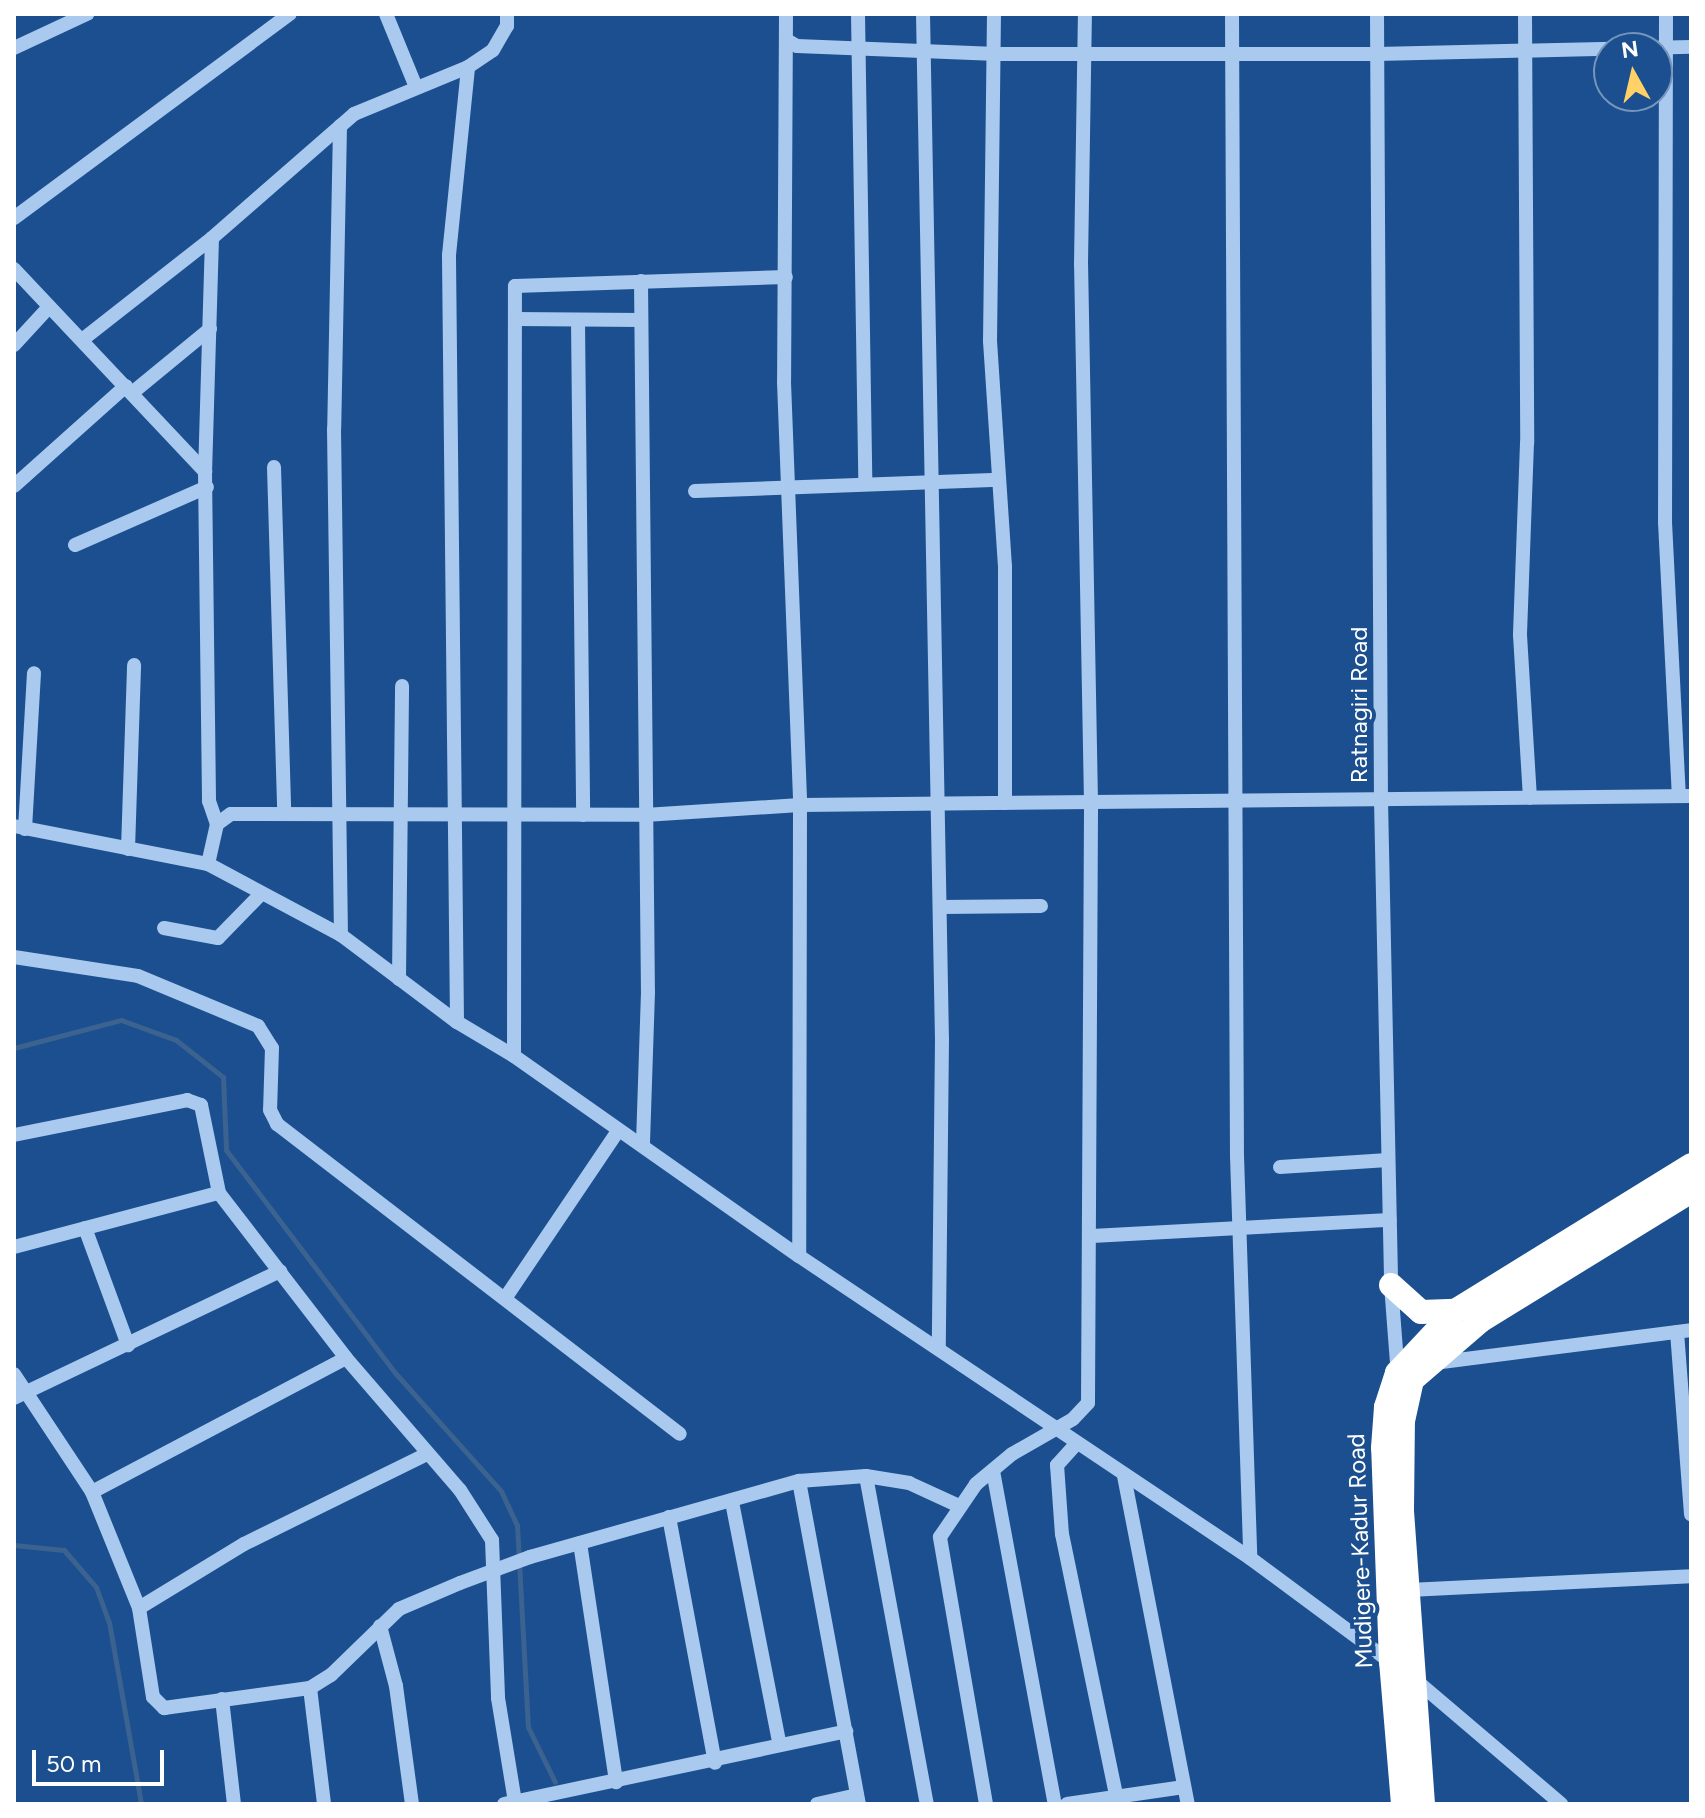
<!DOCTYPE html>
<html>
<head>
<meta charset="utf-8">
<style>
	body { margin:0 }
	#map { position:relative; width:1705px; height:1818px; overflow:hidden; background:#1b4f8f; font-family:Figtree,sans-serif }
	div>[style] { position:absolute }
	.stream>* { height:5px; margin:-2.5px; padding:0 2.5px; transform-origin:2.5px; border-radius:2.5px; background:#3c6290 }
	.minor>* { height:14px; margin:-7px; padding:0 7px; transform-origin:7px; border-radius:7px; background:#a9c9ee }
	.highway>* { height:24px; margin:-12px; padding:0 12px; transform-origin:12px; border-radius:12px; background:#fff }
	span { translate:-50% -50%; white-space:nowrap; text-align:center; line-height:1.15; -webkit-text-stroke:8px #1b4f8f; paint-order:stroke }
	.street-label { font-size:24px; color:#fff }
	.frame { position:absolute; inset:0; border:16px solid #fff; pointer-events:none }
	.north { position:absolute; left:1593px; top:32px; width:80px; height:80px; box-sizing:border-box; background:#1b4f8f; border:2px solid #7695bc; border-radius:50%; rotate:352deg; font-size:22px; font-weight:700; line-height:32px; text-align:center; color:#fff }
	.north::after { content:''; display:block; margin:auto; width:28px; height:36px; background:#ffd166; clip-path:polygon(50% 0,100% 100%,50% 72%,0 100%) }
	.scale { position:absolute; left:32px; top:1750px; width:132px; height:36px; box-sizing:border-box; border:4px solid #fff; border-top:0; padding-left:10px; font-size:24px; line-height:28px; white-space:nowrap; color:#fff; -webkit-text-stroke:6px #1b4f8f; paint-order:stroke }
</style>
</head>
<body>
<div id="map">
	<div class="stream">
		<div style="left:14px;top:1048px;width:111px;rotate:-14.7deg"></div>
		<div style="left:121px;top:1020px;width:59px;rotate:20deg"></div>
		<div style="left:176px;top:1040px;width:60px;rotate:38.2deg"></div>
		<div style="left:223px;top:1077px;width:73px;rotate:87.6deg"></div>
		<div style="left:226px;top:1150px;width:283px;rotate:52.8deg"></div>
		<div style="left:397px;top:1375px;width:156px;rotate:48.1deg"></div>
		<div style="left:501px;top:1491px;width:38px;rotate:65deg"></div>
		<div style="left:517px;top:1525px;width:202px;rotate:86.9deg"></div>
		<div style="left:528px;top:1727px;width:61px;rotate:63.9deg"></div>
		<div style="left:14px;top:1545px;width:50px;rotate:5.7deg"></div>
		<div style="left:64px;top:1550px;width:49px;rotate:49.1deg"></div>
		<div style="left:96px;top:1587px;width:37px;rotate:70deg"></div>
		<div style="left:109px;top:1622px;width:185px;rotate:80deg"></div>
	</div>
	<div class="minor">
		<div style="left:386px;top:14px;width:79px;rotate:67.7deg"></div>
		<div style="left:786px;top:14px;width:368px;rotate:90.3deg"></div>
		<div style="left:784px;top:382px;width:423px;rotate:87.8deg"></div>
		<div style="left:800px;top:805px;width:451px;rotate:90.1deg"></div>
		<div style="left:858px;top:14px;width:470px;rotate:89.1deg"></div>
		<div style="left:923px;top:14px;width:1025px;rotate:88.94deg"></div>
		<div style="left:942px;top:1039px;width:309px;rotate:90.6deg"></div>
		<div style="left:994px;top:14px;width:327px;rotate:90.7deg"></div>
		<div style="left:990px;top:341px;width:225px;rotate:86.2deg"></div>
		<div style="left:1005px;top:566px;width:237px;rotate:90deg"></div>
		<div style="left:1232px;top:14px;width:1142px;rotate:89.75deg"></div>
		<div style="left:1237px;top:1156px;width:402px;rotate:88.1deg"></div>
		<div style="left:1377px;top:14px;width:786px;rotate:89.71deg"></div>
		<div style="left:1381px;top:800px;width:485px;rotate:88.8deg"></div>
		<div style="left:1391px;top:1285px;width:90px;rotate:85.6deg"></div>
		<div style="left:1525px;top:14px;width:429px;rotate:89.7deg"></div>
		<div style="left:1527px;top:443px;width:192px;rotate:92.1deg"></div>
		<div style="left:1520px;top:635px;width:163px;rotate:86.5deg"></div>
		<div style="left:1666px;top:14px;width:508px;rotate:90.11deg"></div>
		<div style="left:1665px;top:522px;width:274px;rotate:87.1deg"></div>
		<div style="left:790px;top:42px;width:8px;rotate:30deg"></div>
		<div style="left:797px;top:46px;width:200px;rotate:2.3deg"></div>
		<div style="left:997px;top:54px;width:380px"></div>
		<div style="left:1377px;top:54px;width:314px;rotate:-1.3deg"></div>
		<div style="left:14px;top:48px;width:81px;rotate:-25deg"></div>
		<div style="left:340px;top:126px;width:303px;rotate:91.1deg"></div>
		<div style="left:334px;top:429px;width:506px;rotate:89.21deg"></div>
		<div style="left:14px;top:218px;width:343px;rotate:-36.5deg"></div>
		<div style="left:212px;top:238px;width:234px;rotate:91.7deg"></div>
		<div style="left:205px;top:472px;width:329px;rotate:89.3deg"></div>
		<div style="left:209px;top:801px;width:24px;rotate:71deg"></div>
		<div style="left:14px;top:269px;width:279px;rotate:46.7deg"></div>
		<div style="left:641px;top:281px;width:711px;rotate:89.44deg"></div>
		<div style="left:648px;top:992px;width:153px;rotate:91.9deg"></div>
		<div style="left:515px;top:319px;width:126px;rotate:0.5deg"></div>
		<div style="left:578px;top:321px;width:494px;rotate:89.4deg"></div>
		<div style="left:82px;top:340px;width:165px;rotate:-38.1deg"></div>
		<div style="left:212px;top:238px;width:189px;rotate:-41.1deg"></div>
		<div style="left:354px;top:114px;width:123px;rotate:-22.4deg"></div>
		<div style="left:14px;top:345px;width:52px;rotate:-47.4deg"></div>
		<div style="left:132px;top:393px;width:101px;rotate:-39.4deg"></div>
		<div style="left:274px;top:467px;width:347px;rotate:88.3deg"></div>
		<div style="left:14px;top:486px;width:150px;rotate:-41.8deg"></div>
		<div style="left:695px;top:491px;width:304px;rotate:-2.1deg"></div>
		<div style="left:75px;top:545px;width:144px;rotate:-23.7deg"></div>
		<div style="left:14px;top:826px;width:198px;rotate:11.1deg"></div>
		<div style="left:208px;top:864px;width:151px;rotate:28.1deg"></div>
		<div style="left:341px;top:935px;width:145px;rotate:36.9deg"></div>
		<div style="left:457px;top:1022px;width:66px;rotate:30.8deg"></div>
		<div style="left:514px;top:1056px;width:348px;rotate:35.1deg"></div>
		<div style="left:799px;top:1256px;width:543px;rotate:33.81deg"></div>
		<div style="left:1250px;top:1558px;width:177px;rotate:36.5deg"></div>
		<div style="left:25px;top:829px;width:156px;rotate:-86.7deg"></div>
		<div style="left:128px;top:849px;width:184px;rotate:-88.1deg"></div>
		<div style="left:208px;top:864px;width:41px;rotate:-77.3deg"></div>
		<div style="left:217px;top:824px;width:17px;rotate:-36deg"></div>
		<div style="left:231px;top:814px;width:414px;rotate:0.1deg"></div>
		<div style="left:645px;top:815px;width:155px;rotate:-3.7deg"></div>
		<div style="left:800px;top:805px;width:891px;rotate:-0.58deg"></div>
		<div style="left:941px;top:907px;width:100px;rotate:-0.6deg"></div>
		<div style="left:164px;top:928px;width:55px;rotate:10.5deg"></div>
		<div style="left:218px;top:938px;width:62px;rotate:-45.7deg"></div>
		<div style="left:14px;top:957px;width:125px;rotate:8.7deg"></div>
		<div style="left:138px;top:976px;width:130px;rotate:22.6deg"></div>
		<div style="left:258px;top:1026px;width:26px;rotate:58deg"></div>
		<div style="left:272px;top:1048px;width:62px;rotate:91.8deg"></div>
		<div style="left:270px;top:1110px;width:16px;rotate:63deg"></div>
		<div style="left:277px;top:1124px;width:508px;rotate:37.57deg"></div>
		<div style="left:399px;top:979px;width:293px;rotate:-89.4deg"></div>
		<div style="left:457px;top:1022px;width:767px;rotate:-90.6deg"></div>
		<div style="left:449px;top:255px;width:189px;rotate:-84.2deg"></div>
		<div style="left:468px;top:67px;width:30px;rotate:-34deg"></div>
		<div style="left:493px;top:50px;width:28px;rotate:-60deg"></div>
		<div style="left:507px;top:26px;width:12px;rotate:-90deg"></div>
		<div style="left:514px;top:1056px;width:770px;rotate:-89.93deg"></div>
		<div style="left:515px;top:286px;width:271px;rotate:-1.9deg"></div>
		<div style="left:14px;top:1135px;width:177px;rotate:-11.4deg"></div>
		<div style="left:187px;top:1100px;width:15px;rotate:20deg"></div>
		<div style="left:201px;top:1105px;width:90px;rotate:78.4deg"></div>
		<div style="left:219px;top:1193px;width:208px;rotate:52.4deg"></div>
		<div style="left:346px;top:1358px;width:174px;rotate:49.2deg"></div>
		<div style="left:460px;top:1490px;width:59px;rotate:57.4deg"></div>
		<div style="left:492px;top:1540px;width:158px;rotate:87.8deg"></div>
		<div style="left:498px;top:1698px;width:105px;rotate:80.7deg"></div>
		<div style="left:1280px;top:1167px;width:108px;rotate:-3.7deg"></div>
		<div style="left:85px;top:1228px;width:125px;rotate:69.8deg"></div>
		<div style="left:1092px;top:1236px;width:298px;rotate:-3.1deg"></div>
		<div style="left:14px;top:1247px;width:212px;rotate:-14.8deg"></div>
		<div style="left:506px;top:1297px;width:200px;rotate:-56deg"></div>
		<div style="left:1677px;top:1332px;width:183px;rotate:85.6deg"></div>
		<div style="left:1434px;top:1363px;width:259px;rotate:-7.3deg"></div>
		<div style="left:14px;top:1374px;width:141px;rotate:56.5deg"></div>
		<div style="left:92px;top:1492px;width:125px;rotate:67.9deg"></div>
		<div style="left:139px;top:1608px;width:90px;rotate:81.1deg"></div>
		<div style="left:153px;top:1697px;width:16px;rotate:45deg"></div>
		<div style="left:164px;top:1708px;width:147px;rotate:-7.8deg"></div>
		<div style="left:310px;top:1688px;width:25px;rotate:-32deg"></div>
		<div style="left:331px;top:1675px;width:95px;rotate:-44.1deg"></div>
		<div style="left:399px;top:1609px;width:66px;rotate:-23.1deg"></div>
		<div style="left:460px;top:1583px;width:75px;rotate:-20.4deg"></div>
		<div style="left:530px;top:1557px;width:280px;rotate:-15.8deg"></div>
		<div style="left:799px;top:1481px;width:67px;rotate:-4.3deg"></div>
		<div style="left:866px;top:1476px;width:44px;rotate:9.2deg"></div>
		<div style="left:909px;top:1483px;width:53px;rotate:24.6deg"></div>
		<div style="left:14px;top:1398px;width:295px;rotate:-25.5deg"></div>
		<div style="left:1077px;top:1443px;width:30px;rotate:132deg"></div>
		<div style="left:1057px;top:1465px;width:69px;rotate:85.9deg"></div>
		<div style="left:1062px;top:1534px;width:276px;rotate:78.3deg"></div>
		<div style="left:993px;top:1471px;width:339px;rotate:79.5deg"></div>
		<div style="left:866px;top:1476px;width:334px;rotate:79.5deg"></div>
		<div style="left:1124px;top:1476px;width:334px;rotate:79deg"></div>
		<div style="left:799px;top:1481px;width:329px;rotate:79.5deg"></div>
		<div style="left:92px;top:1492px;width:287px;rotate:-27.8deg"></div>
		<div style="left:732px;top:1502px;width:245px;rotate:78.9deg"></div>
		<div style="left:669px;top:1517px;width:250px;rotate:79.4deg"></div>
		<div style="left:580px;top:1543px;width:242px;rotate:81.4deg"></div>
		<div style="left:1409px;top:1590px;width:282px;rotate:-2.8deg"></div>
		<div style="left:139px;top:1608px;width:123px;rotate:-31.4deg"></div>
		<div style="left:244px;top:1544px;width:204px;rotate:-26.2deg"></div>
		<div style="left:380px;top:1626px;width:62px;rotate:75.1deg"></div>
		<div style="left:396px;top:1686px;width:119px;rotate:82.3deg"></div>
		<div style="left:1412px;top:1677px;width:196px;rotate:40.4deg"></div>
		<div style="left:310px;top:1688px;width:117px;rotate:83.1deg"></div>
		<div style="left:222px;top:1699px;width:106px;rotate:83.5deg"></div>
		<div style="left:504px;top:1804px;width:350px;rotate:-12deg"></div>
		<div style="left:817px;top:1804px;width:41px;rotate:-12.7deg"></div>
		<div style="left:986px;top:1804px;width:271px;rotate:-99.8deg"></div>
		<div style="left:940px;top:1537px;width:64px;rotate:-55.8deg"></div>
		<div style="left:976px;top:1484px;width:47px;rotate:-39.8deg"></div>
		<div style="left:1012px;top:1454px;width:70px;rotate:-29.8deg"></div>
		<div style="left:1073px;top:1419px;width:22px;rotate:-47deg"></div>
		<div style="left:1088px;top:1403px;width:601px;rotate:-89.71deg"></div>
		<div style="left:1091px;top:802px;width:538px;rotate:-91.06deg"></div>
		<div style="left:1081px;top:264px;width:250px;rotate:-89.1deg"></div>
		<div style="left:1067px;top:1804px;width:118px;rotate:-8.3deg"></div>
	</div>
	<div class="highway">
		<div style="left:1391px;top:1285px;width:40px;rotate:42deg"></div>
		<div style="left:1421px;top:1312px;width:34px;rotate:-2deg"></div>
		<div style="left:1403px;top:1804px;width:143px;rotate:-94.8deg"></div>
		<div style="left:1391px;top:1662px;width:214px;rotate:-92.1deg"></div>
		<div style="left:1383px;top:1448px;width:41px;rotate:-85.8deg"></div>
		<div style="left:1386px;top:1407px;width:36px;rotate:-72deg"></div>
		<div style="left:1397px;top:1373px;width:85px;rotate:-46.9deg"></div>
		<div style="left:1455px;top:1311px;width:278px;rotate:-31.7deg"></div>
		<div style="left:1423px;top:1804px;width:295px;rotate:-94.1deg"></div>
		<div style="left:1402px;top:1510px;width:89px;rotate:-89.4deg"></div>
		<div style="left:1403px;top:1421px;width:42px;rotate:-77.6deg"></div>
		<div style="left:1412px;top:1380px;width:90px;rotate:-40.9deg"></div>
		<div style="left:1480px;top:1321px;width:248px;rotate:-31.6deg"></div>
	</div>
	<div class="street-label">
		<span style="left:1359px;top:705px;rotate:-90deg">Ratnagiri Road</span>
		<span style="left:1360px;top:1551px;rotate:-92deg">Mudigere-Kadur Road</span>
	</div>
	<div class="frame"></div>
	<div class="north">N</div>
	<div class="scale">50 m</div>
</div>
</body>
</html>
